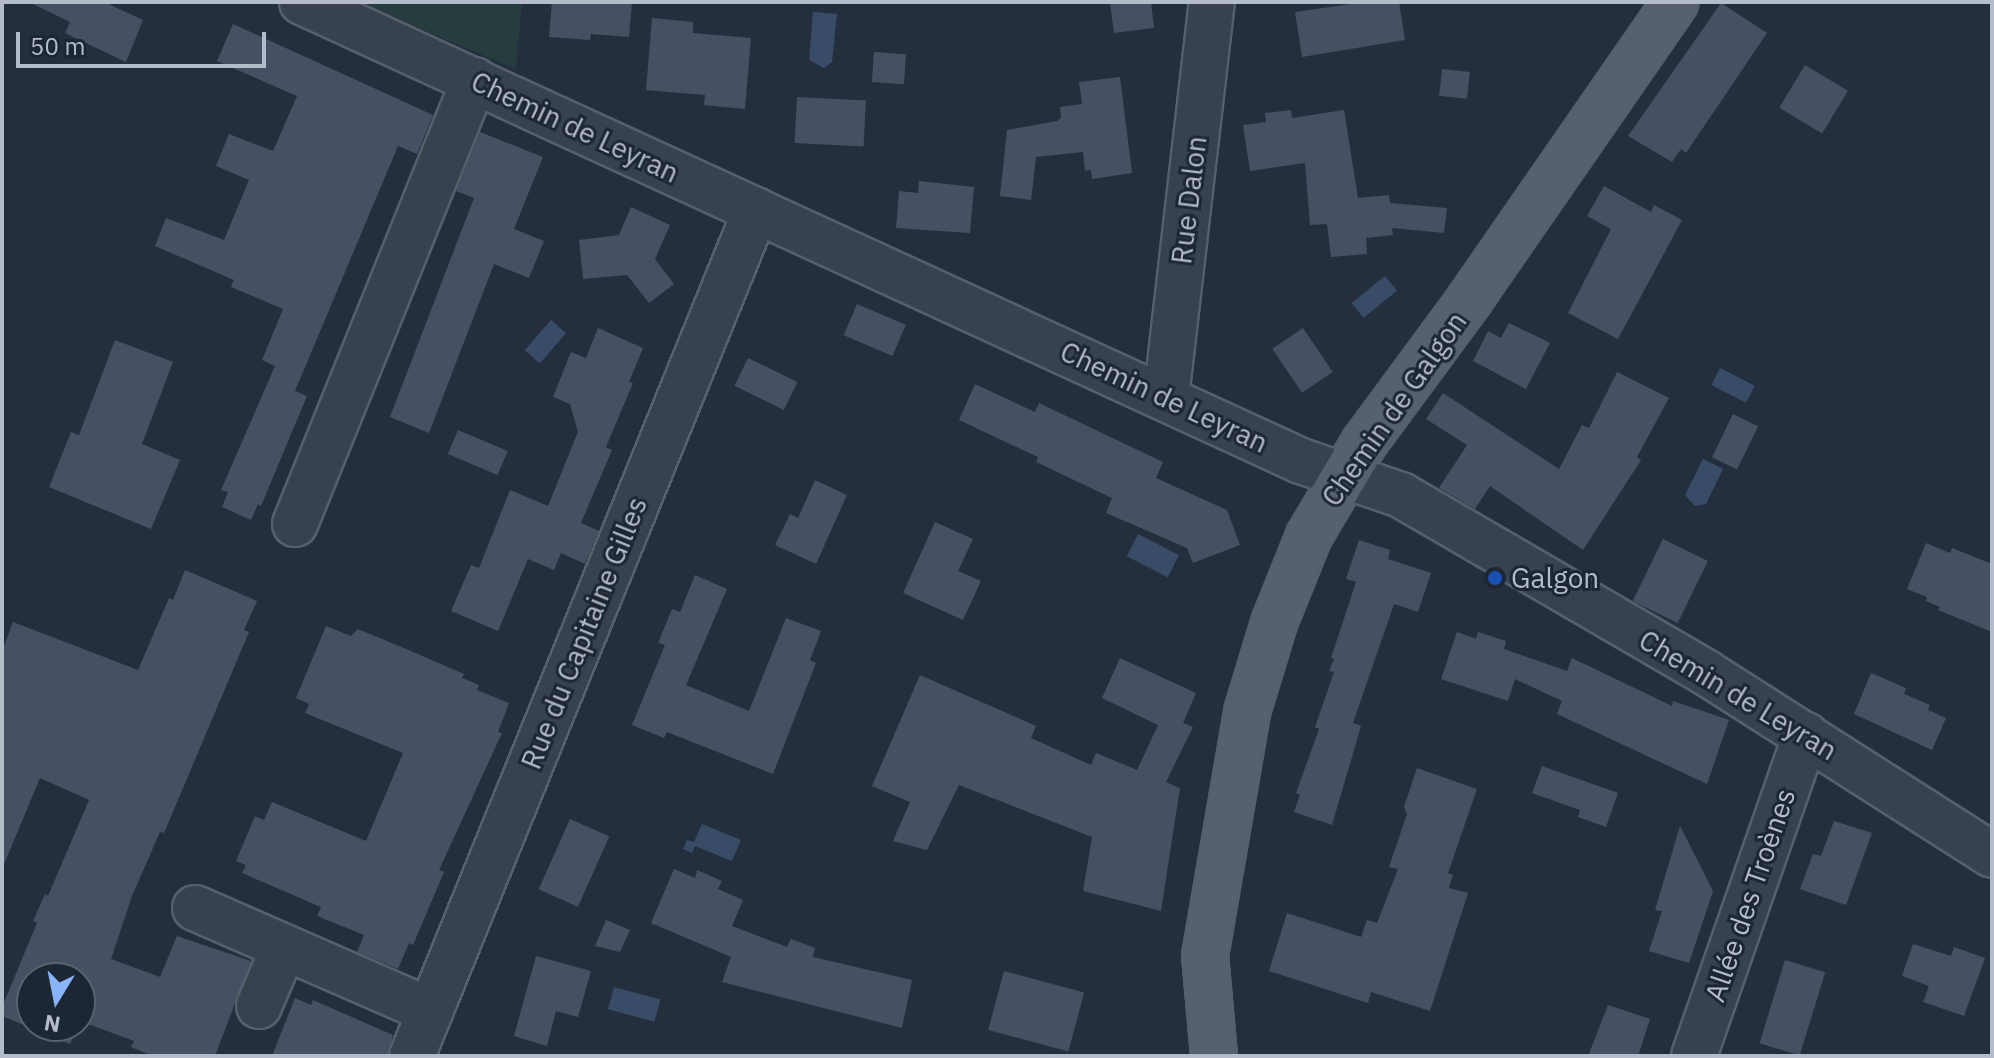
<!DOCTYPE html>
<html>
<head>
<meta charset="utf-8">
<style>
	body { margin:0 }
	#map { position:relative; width:1994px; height:1058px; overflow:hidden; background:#242f3e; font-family:"IBM Plex Sans",sans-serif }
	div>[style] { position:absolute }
	.green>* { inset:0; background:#263c3f }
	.water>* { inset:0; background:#394c67; transform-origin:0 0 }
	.building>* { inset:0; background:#455162; transform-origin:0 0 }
	.roads { filter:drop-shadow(2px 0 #565f6c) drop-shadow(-2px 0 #565f6c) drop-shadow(0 2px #565f6c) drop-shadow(0 -2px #565f6c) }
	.minor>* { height:44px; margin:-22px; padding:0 22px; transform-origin:22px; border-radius:22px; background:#38414e }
	.major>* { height:44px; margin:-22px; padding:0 22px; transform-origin:22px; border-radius:22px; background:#56606e }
	.dots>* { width:22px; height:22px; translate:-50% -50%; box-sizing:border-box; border:4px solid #1d2633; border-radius:50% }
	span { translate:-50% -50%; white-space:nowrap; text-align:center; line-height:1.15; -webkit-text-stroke:6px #1d2633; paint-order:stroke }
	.street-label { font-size:28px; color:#b4bcc9 }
	.poi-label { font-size:28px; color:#b4bcc9 }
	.left { translate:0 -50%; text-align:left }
	.frame { position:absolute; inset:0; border:4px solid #b4bcc9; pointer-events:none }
	.north { position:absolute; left:16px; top:962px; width:80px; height:80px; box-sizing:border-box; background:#1d2633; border:2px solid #59626f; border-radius:50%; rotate:190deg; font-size:22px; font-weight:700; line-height:32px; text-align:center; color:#b4bcc9 }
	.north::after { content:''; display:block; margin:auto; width:28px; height:36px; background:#8ab4f8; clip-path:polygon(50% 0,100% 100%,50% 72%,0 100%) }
	.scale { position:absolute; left:16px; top:32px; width:250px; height:36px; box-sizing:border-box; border:4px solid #b4bcc9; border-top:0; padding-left:10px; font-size:24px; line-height:28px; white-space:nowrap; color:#b4bcc9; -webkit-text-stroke:6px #1d2633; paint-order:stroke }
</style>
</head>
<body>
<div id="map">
	<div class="green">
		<div style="clip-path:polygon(356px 2px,522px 2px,516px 69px)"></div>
	</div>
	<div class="water">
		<div style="clip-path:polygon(813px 12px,837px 14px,832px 62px,824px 68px,809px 60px)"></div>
		<div style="left:1385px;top:276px;width:19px;height:43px;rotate:51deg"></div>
		<div style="left:551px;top:320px;width:20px;height:40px;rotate:41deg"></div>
		<div style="left:1720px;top:368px;width:39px;height:19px;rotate:27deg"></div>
		<div style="clip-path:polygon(1703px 459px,1723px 469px,1706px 504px,1695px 506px,1685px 495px)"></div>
		<div style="left:1138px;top:534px;width:46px;height:25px;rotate:27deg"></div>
		<div style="clip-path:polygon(702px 824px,741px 840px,732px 861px,695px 846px,692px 853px,683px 849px,687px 840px,694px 842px)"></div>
		<div style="left:614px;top:987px;width:48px;height:23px;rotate:15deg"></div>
	</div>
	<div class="building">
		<div style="clip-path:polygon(29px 2px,104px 2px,143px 20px,126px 62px,65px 33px,70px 22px)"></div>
		<div style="clip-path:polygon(552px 2px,632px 2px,629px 37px,591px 34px,590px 40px,549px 37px)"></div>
		<div style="clip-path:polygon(1110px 2px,1151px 2px,1154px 28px,1114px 33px)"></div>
		<div style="clip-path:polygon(1365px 2px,1399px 2px,1405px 40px,1302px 57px,1295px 12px)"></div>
		<div style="clip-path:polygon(1721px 3px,1767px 33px,1686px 153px,1681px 149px,1672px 162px,1628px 136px)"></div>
		<div style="clip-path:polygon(652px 18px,693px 22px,693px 33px,751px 38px,745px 109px,704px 105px,705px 95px,646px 90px)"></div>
		<div style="clip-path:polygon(233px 24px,433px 115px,417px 154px,398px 146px,295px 391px,307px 396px,261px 506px,258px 504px,251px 520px,222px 507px,228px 492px,221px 490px,275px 366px,262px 360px,283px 309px,231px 287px,234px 280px,155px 246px,166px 218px,224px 240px,249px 180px,216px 166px,229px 134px,273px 151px,297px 96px,217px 61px)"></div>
		<div style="left:874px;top:52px;width:32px;height:30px;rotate:4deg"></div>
		<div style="left:1805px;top:65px;width:50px;height:50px;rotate:31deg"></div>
		<div style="left:1442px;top:69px;width:28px;height:27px;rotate:6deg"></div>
		<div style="clip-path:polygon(1120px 77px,1132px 173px,1092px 179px,1091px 170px,1085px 171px,1083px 152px,1036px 157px,1031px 200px,1000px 196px,1007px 130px,1057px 121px,1061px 118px,1060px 107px,1082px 104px,1079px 82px)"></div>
		<div style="left:797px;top:97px;width:69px;height:46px;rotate:3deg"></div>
		<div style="clip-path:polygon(1291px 110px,1292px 118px,1344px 110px,1358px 198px,1389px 195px,1390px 203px,1447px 208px,1444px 233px,1392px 228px,1393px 235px,1366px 238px,1367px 254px,1331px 257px,1327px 224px,1310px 225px,1305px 163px,1250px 171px,1243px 125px,1266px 122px,1265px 113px)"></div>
		<div style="clip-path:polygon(480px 132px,543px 157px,514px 229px,544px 241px,529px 278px,494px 264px,429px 433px,390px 417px,474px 198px,456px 191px)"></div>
		<div style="clip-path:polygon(919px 181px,974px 187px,970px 233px,896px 228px,899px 191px,918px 193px)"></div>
		<div style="clip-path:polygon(1604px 186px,1651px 212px,1654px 205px,1682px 220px,1618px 339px,1568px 313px,1611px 229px,1587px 216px)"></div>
		<div style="clip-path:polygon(631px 207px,670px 225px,655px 259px,674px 284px,649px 303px,627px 275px,583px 279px,579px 240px,619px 235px)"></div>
		<div style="left:857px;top:304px;width:53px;height:34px;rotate:23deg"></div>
		<div style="clip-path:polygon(1509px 323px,1550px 343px,1526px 389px,1473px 361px,1488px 331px,1501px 338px)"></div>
		<div style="clip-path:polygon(598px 328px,643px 348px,629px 382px,633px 383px,606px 447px,612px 450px,581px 523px,599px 531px,585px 564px,561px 553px,554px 570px,528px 559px,498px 631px,451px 611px,471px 565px,479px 568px,510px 490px,548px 506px,578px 432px,570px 404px,553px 397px,571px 352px,586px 358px)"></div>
		<div style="left:1303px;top:328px;width:53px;height:37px;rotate:56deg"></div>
		<div style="clip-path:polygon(115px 340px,173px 362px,142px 444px,180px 460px,151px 529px,49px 487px,71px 432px,79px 435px)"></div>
		<div style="left:748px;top:358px;width:55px;height:31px;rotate:26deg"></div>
		<div style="clip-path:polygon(1617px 372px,1669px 398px,1637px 457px,1641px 460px,1583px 550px,1490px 486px,1475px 509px,1439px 488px,1467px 445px,1426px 419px,1443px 393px,1559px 469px,1582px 425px,1589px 428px)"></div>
		<div style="clip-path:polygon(975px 384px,1035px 412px,1039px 403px,1163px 462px,1156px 478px,1227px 510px,1240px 545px,1193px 563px,1187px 548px,1106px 513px,1112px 498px,1036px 462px,1038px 457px,959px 420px)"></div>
		<div style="left:1733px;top:414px;width:28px;height:48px;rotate:26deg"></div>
		<div style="left:458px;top:430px;width:54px;height:26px;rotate:23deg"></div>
		<div style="clip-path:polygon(815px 480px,847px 495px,816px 564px,775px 545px,790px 514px,798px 518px)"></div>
		<div style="clip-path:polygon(935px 522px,973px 539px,958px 571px,981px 581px,963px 620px,903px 593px)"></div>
		<div style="left:1663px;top:539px;width:50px;height:69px;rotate:26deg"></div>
		<div style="clip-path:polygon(1359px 540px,1390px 550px,1388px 559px,1431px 573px,1418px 612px,1394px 604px,1353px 723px,1361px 726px,1332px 825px,1294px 812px,1300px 795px,1296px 793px,1319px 729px,1315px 727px,1334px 672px,1329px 671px,1334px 659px,1331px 658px,1356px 582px,1346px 579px)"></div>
		<div style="clip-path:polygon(1926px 543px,1950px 553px,1952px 548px,1992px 564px,1992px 632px,1938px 610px,1940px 607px,1926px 601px,1927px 597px,1907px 589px)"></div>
		<div style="clip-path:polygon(185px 570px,257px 601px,244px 630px,249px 632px,164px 833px,160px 832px,132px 896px,111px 959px,160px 977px,177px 936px,251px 961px,215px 1056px,153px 1056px,131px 1047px,134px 1041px,80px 1021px,80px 978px,32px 978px,32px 1026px,78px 1026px,70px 1044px,2px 1016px,2px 1007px,37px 923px,33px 921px,45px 894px,48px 896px,89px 800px,40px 778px,2px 869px,2px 651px,13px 622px,138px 670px,169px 598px,173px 600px)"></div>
		<div style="clip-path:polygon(695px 575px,727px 589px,686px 685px,749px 711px,786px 618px,821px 631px,810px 660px,816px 663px,773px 774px,667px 732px,664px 738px,632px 725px,665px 645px,658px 643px,672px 609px,680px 612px)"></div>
		<div style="clip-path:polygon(326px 626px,351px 636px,358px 629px,411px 651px,464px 674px,462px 678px,479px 685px,477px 690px,509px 703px,498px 732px,502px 733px,439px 870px,444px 872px,413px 945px,409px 943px,398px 969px,357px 952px,364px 935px,317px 916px,321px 907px,242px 873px,246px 865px,236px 861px,255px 816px,264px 820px,272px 802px,366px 841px,403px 753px,305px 713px,309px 704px,296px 698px)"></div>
		<div style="clip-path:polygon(1457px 632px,1476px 639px,1478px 632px,1506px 641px,1504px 649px,1567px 671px,1572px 658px,1672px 706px,1673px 701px,1729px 720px,1707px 784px,1557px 714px,1562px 701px,1515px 679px,1508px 701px,1441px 679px)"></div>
		<div style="clip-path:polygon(1120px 658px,1196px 693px,1183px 723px,1193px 727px,1166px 782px,1180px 788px,1161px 911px,1083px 891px,1092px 837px,959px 785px,927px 850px,893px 841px,910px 802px,872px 786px,920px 675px,1036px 726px,1031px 738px,1091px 765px,1096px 753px,1137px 770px,1158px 725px,1102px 698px)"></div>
		<div style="clip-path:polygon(1871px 673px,1906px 688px,1904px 694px,1930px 705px,1928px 710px,1946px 718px,1932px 750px,1854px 714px)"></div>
		<div style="clip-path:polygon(1542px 766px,1618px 793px,1606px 827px,1578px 817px,1580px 810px,1532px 793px)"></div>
		<div style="clip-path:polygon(1417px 768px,1477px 789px,1448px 873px,1453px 875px,1449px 888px,1468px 893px,1430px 1011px,1371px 992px,1368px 1003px,1269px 971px,1287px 913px,1361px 937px,1367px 920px,1377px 923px,1398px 869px,1389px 867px,1407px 814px,1404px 807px)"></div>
		<div style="left:570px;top:819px;width:43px;height:77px;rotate:24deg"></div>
		<div style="clip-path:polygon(1834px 821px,1872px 833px,1846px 905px,1800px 889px,1813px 854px,1821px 856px)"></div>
		<div style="clip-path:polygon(1680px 826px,1713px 891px,1689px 963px,1649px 951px,1662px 911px,1655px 910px)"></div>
		<div style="clip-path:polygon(674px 869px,695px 878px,697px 870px,722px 881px,718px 889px,743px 900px,732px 926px,787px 947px,791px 939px,815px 948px,813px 957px,912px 980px,902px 1028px,722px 982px,731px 957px,651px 923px)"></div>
		<div style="clip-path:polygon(606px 920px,630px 930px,620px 952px,595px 946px)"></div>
		<div style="clip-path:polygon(1913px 944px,1951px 956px,1954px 947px,1985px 958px,1964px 1016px,1923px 1002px,1929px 986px,1902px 976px)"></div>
		<div style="clip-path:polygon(536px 956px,591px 971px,578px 1017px,556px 1011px,547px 1046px,514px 1036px)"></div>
		<div style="left:1785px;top:960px;width:42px;height:87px;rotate:17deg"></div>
		<div style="left:1004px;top:971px;width:83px;height:61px;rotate:15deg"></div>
		<div style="clip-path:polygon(295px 998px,311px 1005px,313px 1000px,393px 1035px,388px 1056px,272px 1056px)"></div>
		<div style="clip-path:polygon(1608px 1005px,1650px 1019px,1638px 1056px,1588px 1056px)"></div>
	</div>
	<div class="roads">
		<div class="minor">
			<div style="left:302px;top:2px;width:1099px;rotate:24.68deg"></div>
			<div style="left:1301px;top:461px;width:106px;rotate:18.8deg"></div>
			<div style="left:1401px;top:495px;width:352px;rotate:30.2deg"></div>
			<div style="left:1705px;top:672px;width:340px;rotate:32.5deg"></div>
			<div style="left:1166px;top:398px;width:399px;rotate:-83.4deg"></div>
			<div style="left:295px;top:524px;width:479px;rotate:-68deg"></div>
			<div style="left:195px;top:908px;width:257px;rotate:23.6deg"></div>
			<div style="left:259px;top:1006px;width:64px;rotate:-67deg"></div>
			<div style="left:412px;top:1056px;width:913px;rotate:-67.87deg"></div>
			<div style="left:1694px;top:1056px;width:340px;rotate:-70.8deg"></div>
		</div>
		<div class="major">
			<div style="left:1214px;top:1056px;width:100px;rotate:-95.1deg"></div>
			<div style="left:1205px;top:956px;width:248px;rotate:-80.2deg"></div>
			<div style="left:1247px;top:712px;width:93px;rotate:-73.1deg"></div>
			<div style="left:1274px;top:623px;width:94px;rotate:-68.1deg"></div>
			<div style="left:1309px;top:536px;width:108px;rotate:-59.4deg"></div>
			<div style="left:1364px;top:443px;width:179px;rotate:-53.6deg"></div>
			<div style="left:1470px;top:299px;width:361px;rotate:-55.3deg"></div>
		</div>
	</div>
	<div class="dots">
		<div style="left:1495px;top:578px;background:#1a4fb4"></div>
	</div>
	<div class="street-label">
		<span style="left:575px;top:127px;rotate:25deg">Chemin de Leyran</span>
		<span style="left:1189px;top:200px;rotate:-83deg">Rue Dalon</span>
		<span style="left:1164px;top:397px;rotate:25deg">Chemin de Leyran</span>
		<span style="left:1394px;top:409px;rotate:-55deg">Chemin de Galgon</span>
		<span style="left:584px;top:633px;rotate:-68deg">Rue du Capitaine Gilles</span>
		<span style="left:1738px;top:695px;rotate:31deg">Chemin de Leyran</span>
		<span style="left:1750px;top:895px;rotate:-71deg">Allée des Troènes</span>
	</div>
	<div class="poi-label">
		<span class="left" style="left:1511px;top:578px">Galgon</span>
	</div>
	<div class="frame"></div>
	<div class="north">N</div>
	<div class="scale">50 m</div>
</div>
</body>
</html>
